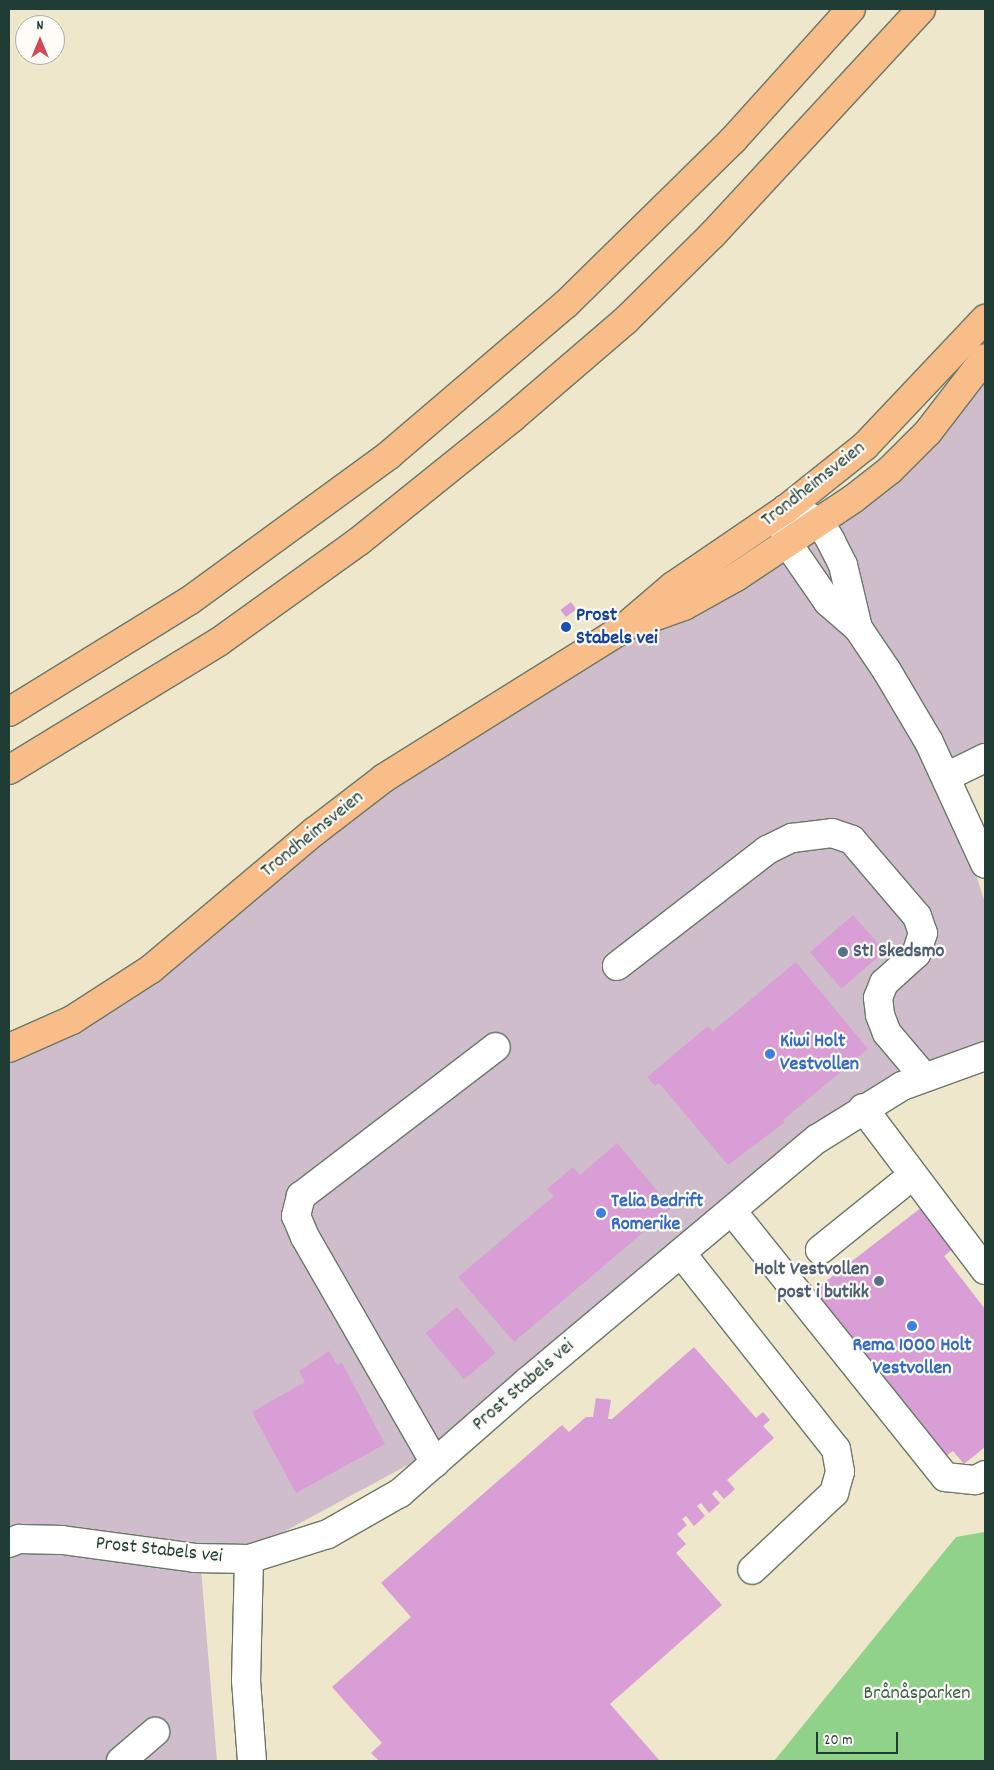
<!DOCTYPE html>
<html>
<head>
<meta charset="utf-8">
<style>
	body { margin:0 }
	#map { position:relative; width:994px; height:1770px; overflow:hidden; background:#efe7cc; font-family:Dekko,sans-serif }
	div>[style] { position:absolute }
	.industrial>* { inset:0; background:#d0bdcc }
	.green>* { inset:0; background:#91d28a }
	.building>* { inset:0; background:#d89ed5; transform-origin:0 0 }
	.roads { filter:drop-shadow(1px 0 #687869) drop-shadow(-1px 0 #687869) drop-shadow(0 1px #687869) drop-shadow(0 -1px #687869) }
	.minor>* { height:28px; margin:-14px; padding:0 14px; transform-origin:14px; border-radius:14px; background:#fff }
	.major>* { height:28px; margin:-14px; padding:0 14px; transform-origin:14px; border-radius:14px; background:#f8bd88 }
	.highway>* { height:28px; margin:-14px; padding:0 14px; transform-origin:14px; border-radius:14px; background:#f8bd88 }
	.dots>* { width:14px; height:14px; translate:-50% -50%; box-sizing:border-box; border:2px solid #fdfcf7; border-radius:50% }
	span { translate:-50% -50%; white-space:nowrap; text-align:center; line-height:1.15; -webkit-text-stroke:4.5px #fdfcf7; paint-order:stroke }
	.street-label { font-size:20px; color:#1f3d34 }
	.transit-label { font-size:20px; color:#164399; font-weight:700 }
	.left { translate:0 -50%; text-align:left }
	.service-label { font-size:20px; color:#4e5e75; font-weight:700 }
	.right { translate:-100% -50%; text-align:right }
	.shop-label { font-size:20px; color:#366cbe; font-weight:700 }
	.park-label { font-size:20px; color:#3c624a }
	.frame { position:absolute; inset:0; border:10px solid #1f3d34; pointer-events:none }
	.north { position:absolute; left:15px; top:15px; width:50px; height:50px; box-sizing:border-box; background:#fdfcf7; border:1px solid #a4b0a9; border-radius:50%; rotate:0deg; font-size:14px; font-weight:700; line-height:20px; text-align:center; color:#1f3d34 }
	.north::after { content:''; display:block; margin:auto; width:18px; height:22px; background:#d1495b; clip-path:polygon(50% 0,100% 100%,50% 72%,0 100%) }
	.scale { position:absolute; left:816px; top:1732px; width:82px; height:22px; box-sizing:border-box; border:2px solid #1f3d34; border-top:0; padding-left:6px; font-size:15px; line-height:18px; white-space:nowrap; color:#1f3d34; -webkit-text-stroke:4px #fdfcf7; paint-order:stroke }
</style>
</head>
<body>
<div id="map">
	<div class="industrial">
		<div style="clip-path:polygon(985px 337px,985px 762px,951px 794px,985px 903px,985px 1051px,815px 1149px,475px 1429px,261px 1544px,199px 1545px,217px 1761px,9px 1761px,9px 1048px,86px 1016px,384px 784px,783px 546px,917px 439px)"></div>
	</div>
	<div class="green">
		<div style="clip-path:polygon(985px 1532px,985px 1761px,774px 1761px,956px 1537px)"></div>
	</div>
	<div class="building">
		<div style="left:571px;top:602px;width:9px;height:13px;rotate:54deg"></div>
		<div style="left:853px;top:915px;width:48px;height:57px;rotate:49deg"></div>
		<div style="clip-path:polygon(796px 962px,868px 1049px,783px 1120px,785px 1122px,728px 1165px,659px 1083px,655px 1086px,647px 1077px,708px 1026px,713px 1031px)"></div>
		<div style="clip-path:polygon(617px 1143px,672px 1208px,514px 1342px,458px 1277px,554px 1196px,547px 1189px,573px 1167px,580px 1175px)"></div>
		<div style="clip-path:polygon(922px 1207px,954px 1248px,944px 1256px,985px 1309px,985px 1447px,964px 1464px,953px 1451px,942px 1459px,812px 1292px)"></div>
		<div style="left:457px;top:1307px;width:60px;height:41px;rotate:50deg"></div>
		<div style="clip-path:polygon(694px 1347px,756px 1418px,763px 1412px,770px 1420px,763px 1426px,774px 1438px,727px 1480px,735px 1489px,724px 1499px,716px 1490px,712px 1494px,720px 1503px,709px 1513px,701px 1503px,697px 1506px,705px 1516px,694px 1526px,686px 1516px,682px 1519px,687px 1525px,677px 1534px,686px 1544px,676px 1553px,722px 1605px,610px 1704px,660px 1761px,379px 1761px,371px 1753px,382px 1743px,332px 1687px,411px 1617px,381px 1583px,562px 1425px,569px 1432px,586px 1417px,593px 1417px,596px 1398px,611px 1400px,608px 1419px,612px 1419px)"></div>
		<div style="clip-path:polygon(329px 1351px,337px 1365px,342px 1363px,385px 1444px,296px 1493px,252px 1412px,305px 1382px,299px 1371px)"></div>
	</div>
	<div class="roads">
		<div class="minor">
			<div style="left:858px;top:628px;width:65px;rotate:-103.4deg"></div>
			<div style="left:843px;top:565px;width:27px;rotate:-117deg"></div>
			<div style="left:831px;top:541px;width:21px;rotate:-121deg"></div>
			<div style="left:820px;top:523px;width:18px;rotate:-151deg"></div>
			<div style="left:804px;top:514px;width:19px;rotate:-164deg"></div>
			<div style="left:786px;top:509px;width:20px;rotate:96deg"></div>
			<div style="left:784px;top:529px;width:16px;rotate:75deg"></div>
			<div style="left:788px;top:544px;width:70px;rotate:55.4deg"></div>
			<div style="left:828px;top:602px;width:40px;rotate:41deg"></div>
			<div style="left:858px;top:628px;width:52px;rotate:56deg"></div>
			<div style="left:887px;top:671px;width:82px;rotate:59.4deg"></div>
			<div style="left:929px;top:742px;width:134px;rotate:65.3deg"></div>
			<div style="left:946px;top:777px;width:43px;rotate:-26deg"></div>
			<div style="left:617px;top:966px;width:190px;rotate:-37.7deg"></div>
			<div style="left:767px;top:850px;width:28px;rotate:-26deg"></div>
			<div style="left:792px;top:838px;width:40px;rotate:-7.1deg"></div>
			<div style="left:832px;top:833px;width:21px;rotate:19deg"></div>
			<div style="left:852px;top:840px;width:100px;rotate:49.5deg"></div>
			<div style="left:917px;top:916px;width:18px;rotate:71deg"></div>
			<div style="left:923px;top:933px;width:22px;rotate:108deg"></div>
			<div style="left:916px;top:954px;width:43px;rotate:137.8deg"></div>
			<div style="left:884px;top:983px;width:16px;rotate:112deg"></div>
			<div style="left:878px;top:998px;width:17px;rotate:83deg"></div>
			<div style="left:880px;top:1015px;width:19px;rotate:69deg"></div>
			<div style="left:887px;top:1033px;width:57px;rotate:49.9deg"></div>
			<div style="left:863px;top:1108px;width:203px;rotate:53deg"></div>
			<div style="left:732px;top:1211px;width:341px;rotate:51.3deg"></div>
			<div style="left:945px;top:1477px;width:31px;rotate:6deg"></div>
			<div style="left:976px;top:1480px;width:10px;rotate:-29deg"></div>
			<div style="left:820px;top:1250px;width:119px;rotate:-38.9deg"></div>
			<div style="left:681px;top:1253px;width:250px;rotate:51.7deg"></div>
			<div style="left:836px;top:1449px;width:23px;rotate:80deg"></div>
			<div style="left:840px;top:1472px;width:22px;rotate:106deg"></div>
			<div style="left:834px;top:1493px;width:112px;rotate:136.8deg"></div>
			<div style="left:435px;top:1463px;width:261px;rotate:-119.9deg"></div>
			<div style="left:305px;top:1237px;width:23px;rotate:-113deg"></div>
			<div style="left:296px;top:1216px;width:21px;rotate:-76deg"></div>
			<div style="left:301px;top:1196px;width:245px;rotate:-37.4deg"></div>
			<div style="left:9px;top:1543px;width:11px;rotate:-22deg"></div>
			<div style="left:19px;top:1539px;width:43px;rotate:1.3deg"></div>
			<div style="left:62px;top:1540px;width:134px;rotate:7.7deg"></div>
			<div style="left:195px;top:1558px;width:54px;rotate:1.1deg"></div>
			<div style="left:249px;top:1559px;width:83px;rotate:-17.6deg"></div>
			<div style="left:328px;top:1534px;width:83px;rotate:-29.7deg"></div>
			<div style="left:400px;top:1493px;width:169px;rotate:-41.2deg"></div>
			<div style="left:527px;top:1382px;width:378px;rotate:-40deg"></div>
			<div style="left:817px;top:1139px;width:100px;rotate:-31.9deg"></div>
			<div style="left:902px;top:1086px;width:88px;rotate:-19.9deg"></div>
			<div style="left:249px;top:1559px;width:121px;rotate:91.4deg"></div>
			<div style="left:246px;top:1680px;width:81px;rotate:85.8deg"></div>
			<div style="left:121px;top:1761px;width:45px;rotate:-40.5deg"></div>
		</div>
		<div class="major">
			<div style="left:642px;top:621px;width:45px;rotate:-19.7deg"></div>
			<div style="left:684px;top:606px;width:60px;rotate:-29.1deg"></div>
			<div style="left:736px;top:577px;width:141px;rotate:-33.7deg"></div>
			<div style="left:853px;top:499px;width:47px;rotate:-38.1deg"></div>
			<div style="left:890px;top:470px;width:54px;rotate:-45deg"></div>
			<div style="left:928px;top:432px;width:93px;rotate:-52.4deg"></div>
			<div style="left:9px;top:1048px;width:69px;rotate:-24deg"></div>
			<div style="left:72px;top:1020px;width:94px;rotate:-32.8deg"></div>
			<div style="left:151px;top:969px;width:214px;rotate:-40.1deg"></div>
			<div style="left:315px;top:831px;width:87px;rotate:-37.5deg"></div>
			<div style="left:384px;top:778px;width:283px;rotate:-32deg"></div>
			<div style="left:624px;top:628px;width:65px;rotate:-40.6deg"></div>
			<div style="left:673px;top:586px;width:137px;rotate:-34.3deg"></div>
			<div style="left:786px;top:509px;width:101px;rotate:-38.6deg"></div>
			<div style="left:865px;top:446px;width:175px;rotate:-46.6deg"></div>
		</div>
		<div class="highway">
			<div style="left:9px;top:712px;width:211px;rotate:-31.7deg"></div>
			<div style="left:189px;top:601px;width:248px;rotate:-36.1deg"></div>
			<div style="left:389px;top:455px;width:233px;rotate:-40.5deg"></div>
			<div style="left:566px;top:304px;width:234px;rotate:-44.5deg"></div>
			<div style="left:733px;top:140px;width:176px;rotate:-48deg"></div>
			<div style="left:9px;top:770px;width:247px;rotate:-31.4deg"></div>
			<div style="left:220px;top:641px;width:170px;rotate:-35.7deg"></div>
			<div style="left:358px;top:542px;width:198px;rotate:-38.8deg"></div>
			<div style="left:512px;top:418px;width:150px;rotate:-40.7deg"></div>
			<div style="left:626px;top:320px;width:122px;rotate:-44.7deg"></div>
			<div style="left:713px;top:234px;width:306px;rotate:-47.2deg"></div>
		</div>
	</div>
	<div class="dots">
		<div style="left:566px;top:627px;background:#1a4fb4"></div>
		<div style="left:843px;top:952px;background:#5c6f8a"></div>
		<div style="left:770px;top:1054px;background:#3f7fe0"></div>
		<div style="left:601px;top:1213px;background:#3f7fe0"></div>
		<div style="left:879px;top:1281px;background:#5c6f8a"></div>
		<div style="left:912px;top:1326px;background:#3f7fe0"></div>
	</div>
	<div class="street-label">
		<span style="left:814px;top:485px;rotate:-38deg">Trondheimsveien</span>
		<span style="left:313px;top:835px;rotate:-39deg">Trondheimsveien</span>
		<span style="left:524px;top:1386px;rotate:-41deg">Prost Stabels vei</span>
		<span style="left:159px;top:1551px;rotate:6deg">Prost Stabels vei</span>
	</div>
	<div class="transit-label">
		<span class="left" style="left:576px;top:628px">Prost<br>Stabels vei</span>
	</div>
	<div class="service-label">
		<span class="left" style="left:853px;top:952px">St1 Skedsmo</span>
		<span class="right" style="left:869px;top:1282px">Holt Vestvollen<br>post i butikk</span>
	</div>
	<div class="shop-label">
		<span class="left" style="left:780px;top:1054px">Kiwi Holt<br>Vestvollen</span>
		<span class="left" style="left:611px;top:1214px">Telia Bedrift<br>Romerike</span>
		<span style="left:912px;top:1358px">Rema 1000 Holt<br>Vestvollen</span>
	</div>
	<div class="park-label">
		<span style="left:917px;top:1694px">Brånåsparken</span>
	</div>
	<div class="frame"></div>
	<div class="north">N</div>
	<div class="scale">20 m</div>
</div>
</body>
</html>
